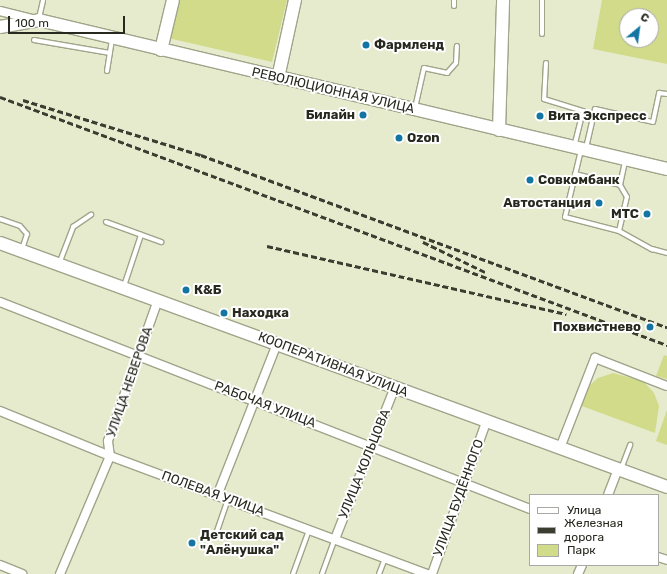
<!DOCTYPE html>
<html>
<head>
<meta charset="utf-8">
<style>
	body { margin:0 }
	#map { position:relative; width:667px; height:574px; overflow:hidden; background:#e6ebce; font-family:Rubik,sans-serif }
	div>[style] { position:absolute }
	.green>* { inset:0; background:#d1db89 }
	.roads { filter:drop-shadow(1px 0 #a0a489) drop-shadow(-1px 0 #a0a489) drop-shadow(0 1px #a0a489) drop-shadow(0 -1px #a0a489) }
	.lane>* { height:4px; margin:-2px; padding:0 2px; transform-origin:2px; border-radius:2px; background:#fff }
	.street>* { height:8px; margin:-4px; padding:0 4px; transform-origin:4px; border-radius:4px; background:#fff }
	.secondary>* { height:12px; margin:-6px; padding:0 6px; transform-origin:6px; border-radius:6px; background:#fff }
	.rail>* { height:2.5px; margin-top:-1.25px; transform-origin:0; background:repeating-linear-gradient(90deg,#3b3d31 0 6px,transparent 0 9px) }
	.dots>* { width:11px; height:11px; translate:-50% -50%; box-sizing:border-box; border:2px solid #fff; border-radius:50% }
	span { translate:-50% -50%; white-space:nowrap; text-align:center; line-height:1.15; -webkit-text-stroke:4px #fff; paint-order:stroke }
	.poi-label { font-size:13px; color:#27281e; font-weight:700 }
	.left { translate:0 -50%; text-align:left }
	.right { translate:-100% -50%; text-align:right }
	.street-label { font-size:13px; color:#27281e }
	.legend { position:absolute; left:529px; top:494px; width:130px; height:72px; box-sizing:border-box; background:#fff; border:1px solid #a9a9a5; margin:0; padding:5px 7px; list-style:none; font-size:12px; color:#27281e }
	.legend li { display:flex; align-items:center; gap:8px; height:20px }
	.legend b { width:20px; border:1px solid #a9a9a5 }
	.north { position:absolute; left:619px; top:8px; width:40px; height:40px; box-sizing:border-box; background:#fff; border:1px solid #a9a9a5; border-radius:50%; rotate:29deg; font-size:11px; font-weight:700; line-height:16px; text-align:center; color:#27281e }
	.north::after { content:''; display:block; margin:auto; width:14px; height:18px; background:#1375a2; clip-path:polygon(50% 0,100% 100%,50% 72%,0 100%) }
	.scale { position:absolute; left:8px; top:16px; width:117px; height:18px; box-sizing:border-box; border:2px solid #27281e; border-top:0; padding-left:5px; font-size:12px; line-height:14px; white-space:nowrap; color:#27281e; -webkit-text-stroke:3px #fff; paint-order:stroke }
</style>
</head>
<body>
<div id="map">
	<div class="green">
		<div style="clip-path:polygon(177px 0,287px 0,272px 62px,168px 38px)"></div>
		<div style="clip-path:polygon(evenodd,602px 0,667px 0,667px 64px,593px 49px,602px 0,627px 16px,651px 16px,651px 40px,627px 40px,627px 16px)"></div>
		<div style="clip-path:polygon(664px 355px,667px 356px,667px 379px,656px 376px)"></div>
		<div style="clip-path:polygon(613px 373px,643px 381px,654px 393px,659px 406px,655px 433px,579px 405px,589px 386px,598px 378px)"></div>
		<div style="clip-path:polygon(667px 410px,667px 445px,656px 441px)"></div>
	</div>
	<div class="roads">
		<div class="lane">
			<div style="left:454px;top:6px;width:6px;rotate:-90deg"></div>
			<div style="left:39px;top:18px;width:18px;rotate:-77deg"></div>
			<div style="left:542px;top:34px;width:34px;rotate:-90deg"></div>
			<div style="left:34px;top:40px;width:77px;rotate:9.7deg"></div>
			<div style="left:546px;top:63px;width:36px;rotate:93deg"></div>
			<div style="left:544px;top:99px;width:41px;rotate:17.1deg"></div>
			<div style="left:583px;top:111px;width:37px;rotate:104deg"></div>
			<div style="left:107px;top:71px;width:32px;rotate:-81deg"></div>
			<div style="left:415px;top:108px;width:41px;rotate:-77.3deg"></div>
			<div style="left:424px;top:68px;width:24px;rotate:12deg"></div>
			<div style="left:447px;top:73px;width:13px;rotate:-48deg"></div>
			<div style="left:456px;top:63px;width:17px;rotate:-87deg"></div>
			<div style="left:586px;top:148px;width:40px;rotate:-77deg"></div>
			<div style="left:595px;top:109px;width:59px;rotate:12.6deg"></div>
			<div style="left:653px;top:122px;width:30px;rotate:-78deg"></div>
			<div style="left:659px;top:93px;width:8px;rotate:7deg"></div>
			<div style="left:581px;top:150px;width:69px;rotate:103.4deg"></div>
			<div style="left:565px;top:217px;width:56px;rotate:14.5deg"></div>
			<div style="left:619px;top:231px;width:35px;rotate:-77deg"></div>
			<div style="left:627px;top:197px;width:14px;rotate:-120deg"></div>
			<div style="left:620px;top:185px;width:25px;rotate:-78deg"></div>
			<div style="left:575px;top:174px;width:46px;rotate:13.7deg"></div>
			<div style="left:0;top:219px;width:21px;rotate:19deg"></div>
			<div style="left:20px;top:226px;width:11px;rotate:49deg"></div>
			<div style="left:27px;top:234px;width:16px;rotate:108deg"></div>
			<div style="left:106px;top:222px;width:59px;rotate:20deg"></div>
			<div style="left:619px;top:231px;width:38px;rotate:29deg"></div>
			<div style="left:652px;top:249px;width:16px;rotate:15deg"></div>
			<div style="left:59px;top:264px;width:40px;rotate:-69deg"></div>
			<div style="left:73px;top:227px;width:22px;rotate:-34deg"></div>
			<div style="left:124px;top:286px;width:54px;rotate:-71.6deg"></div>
			<div style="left:621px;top:469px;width:26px;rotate:-69deg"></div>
			<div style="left:216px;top:534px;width:36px;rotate:-71deg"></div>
			<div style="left:293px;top:574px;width:47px;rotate:-70deg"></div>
			<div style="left:322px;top:574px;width:37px;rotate:-70deg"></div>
			<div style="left:379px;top:574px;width:17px;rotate:-69deg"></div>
		</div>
		<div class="street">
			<div style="left:0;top:11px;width:33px;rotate:14deg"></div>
			<div style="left:0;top:302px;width:569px;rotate:21.33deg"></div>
			<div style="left:0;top:411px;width:119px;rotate:22.2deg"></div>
			<div style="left:110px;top:456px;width:339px;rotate:20.4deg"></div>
			<div style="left:560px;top:448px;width:97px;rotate:-68.7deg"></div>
			<div style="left:595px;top:358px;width:77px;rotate:21.3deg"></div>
			<div style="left:608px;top:495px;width:28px;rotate:-69deg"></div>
			<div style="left:217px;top:496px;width:163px;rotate:-68.5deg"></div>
			<div style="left:335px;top:539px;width:161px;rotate:-68.5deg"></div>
			<div style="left:658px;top:557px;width:9px;rotate:18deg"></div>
			<div style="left:0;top:565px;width:24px;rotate:22deg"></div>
			<div style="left:60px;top:574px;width:128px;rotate:-67deg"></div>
			<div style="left:110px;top:456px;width:15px;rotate:-98deg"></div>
			<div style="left:108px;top:441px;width:150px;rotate:-70.5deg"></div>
			<div style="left:432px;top:574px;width:161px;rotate:-70.4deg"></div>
			<div style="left:578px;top:574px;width:10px;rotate:-66deg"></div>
		</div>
		<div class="secondary">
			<div style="left:0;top:27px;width:40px;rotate:-10deg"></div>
			<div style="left:39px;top:20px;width:645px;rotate:13.35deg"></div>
			<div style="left:161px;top:50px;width:51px;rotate:-76.5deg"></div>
			<div style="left:278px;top:78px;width:80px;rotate:-77.7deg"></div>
			<div style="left:499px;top:130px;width:130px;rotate:-88.2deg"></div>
			<div style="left:0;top:243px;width:710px;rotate:20.09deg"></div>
		</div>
	</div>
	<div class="rail">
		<div style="left:0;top:97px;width:712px;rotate:20.4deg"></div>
		<div style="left:23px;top:100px;width:186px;rotate:17.2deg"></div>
		<div style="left:201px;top:155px;width:497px;rotate:20.3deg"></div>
		<div style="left:423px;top:242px;width:69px;rotate:25.8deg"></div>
		<div style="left:267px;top:246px;width:307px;rotate:12.8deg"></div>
	</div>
	<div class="dots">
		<div style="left:366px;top:45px;background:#1375a2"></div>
		<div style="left:363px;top:115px;background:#1375a2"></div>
		<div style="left:540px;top:116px;background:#1375a2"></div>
		<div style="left:399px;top:138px;background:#1375a2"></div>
		<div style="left:530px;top:180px;background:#1375a2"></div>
		<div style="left:599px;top:203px;background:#1375a2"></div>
		<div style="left:647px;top:214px;background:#1375a2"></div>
		<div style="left:186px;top:290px;background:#1375a2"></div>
		<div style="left:224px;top:313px;background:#1375a2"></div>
		<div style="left:650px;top:327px;background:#1375a2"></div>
		<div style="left:192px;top:543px;background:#1375a2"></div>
	</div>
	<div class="poi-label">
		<span class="left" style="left:374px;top:45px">Фармленд</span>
		<span class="right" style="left:355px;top:115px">Билайн</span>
		<span class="left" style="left:548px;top:116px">Вита Экспресс</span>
		<span class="left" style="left:407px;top:138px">Ozon</span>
		<span class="left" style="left:538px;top:180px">Совкомбанк</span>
		<span class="right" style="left:591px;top:203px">Автостанция</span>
		<span class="right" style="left:639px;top:214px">МТС</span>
		<span class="left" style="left:194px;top:290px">К&amp;Б</span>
		<span class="left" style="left:232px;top:313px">Находка</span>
		<span class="right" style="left:641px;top:327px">Похвистнево</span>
		<span class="left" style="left:200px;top:543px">Детский сад<br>"Алёнушка"</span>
	</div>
	<div class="street-label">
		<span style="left:333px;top:91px;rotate:13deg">РЕВОЛЮЦИОННАЯ УЛИЦА</span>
		<span style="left:333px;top:365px;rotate:21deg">КООПЕРАТИВНАЯ УЛИЦА</span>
		<span style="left:130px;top:382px;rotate:-71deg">УЛИЦА НЕВЕРОВА</span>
		<span style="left:265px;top:405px;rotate:21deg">РАБОЧАЯ УЛИЦА</span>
		<span style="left:365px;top:464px;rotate:-68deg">УЛИЦА КОЛЬЦОВА</span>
		<span style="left:213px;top:494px;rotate:20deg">ПОЛЕВАЯ УЛИЦА</span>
		<span style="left:459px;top:498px;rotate:-70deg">УЛИЦА БУДЁННОГО</span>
	</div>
	<ul class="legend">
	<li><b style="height:5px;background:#fff"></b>Улица</li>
	<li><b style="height:5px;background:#3b3d31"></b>Железная дорога</li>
	<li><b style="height:11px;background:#d1db89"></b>Парк</li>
	</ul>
	<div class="north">С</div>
	<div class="scale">100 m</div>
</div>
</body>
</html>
